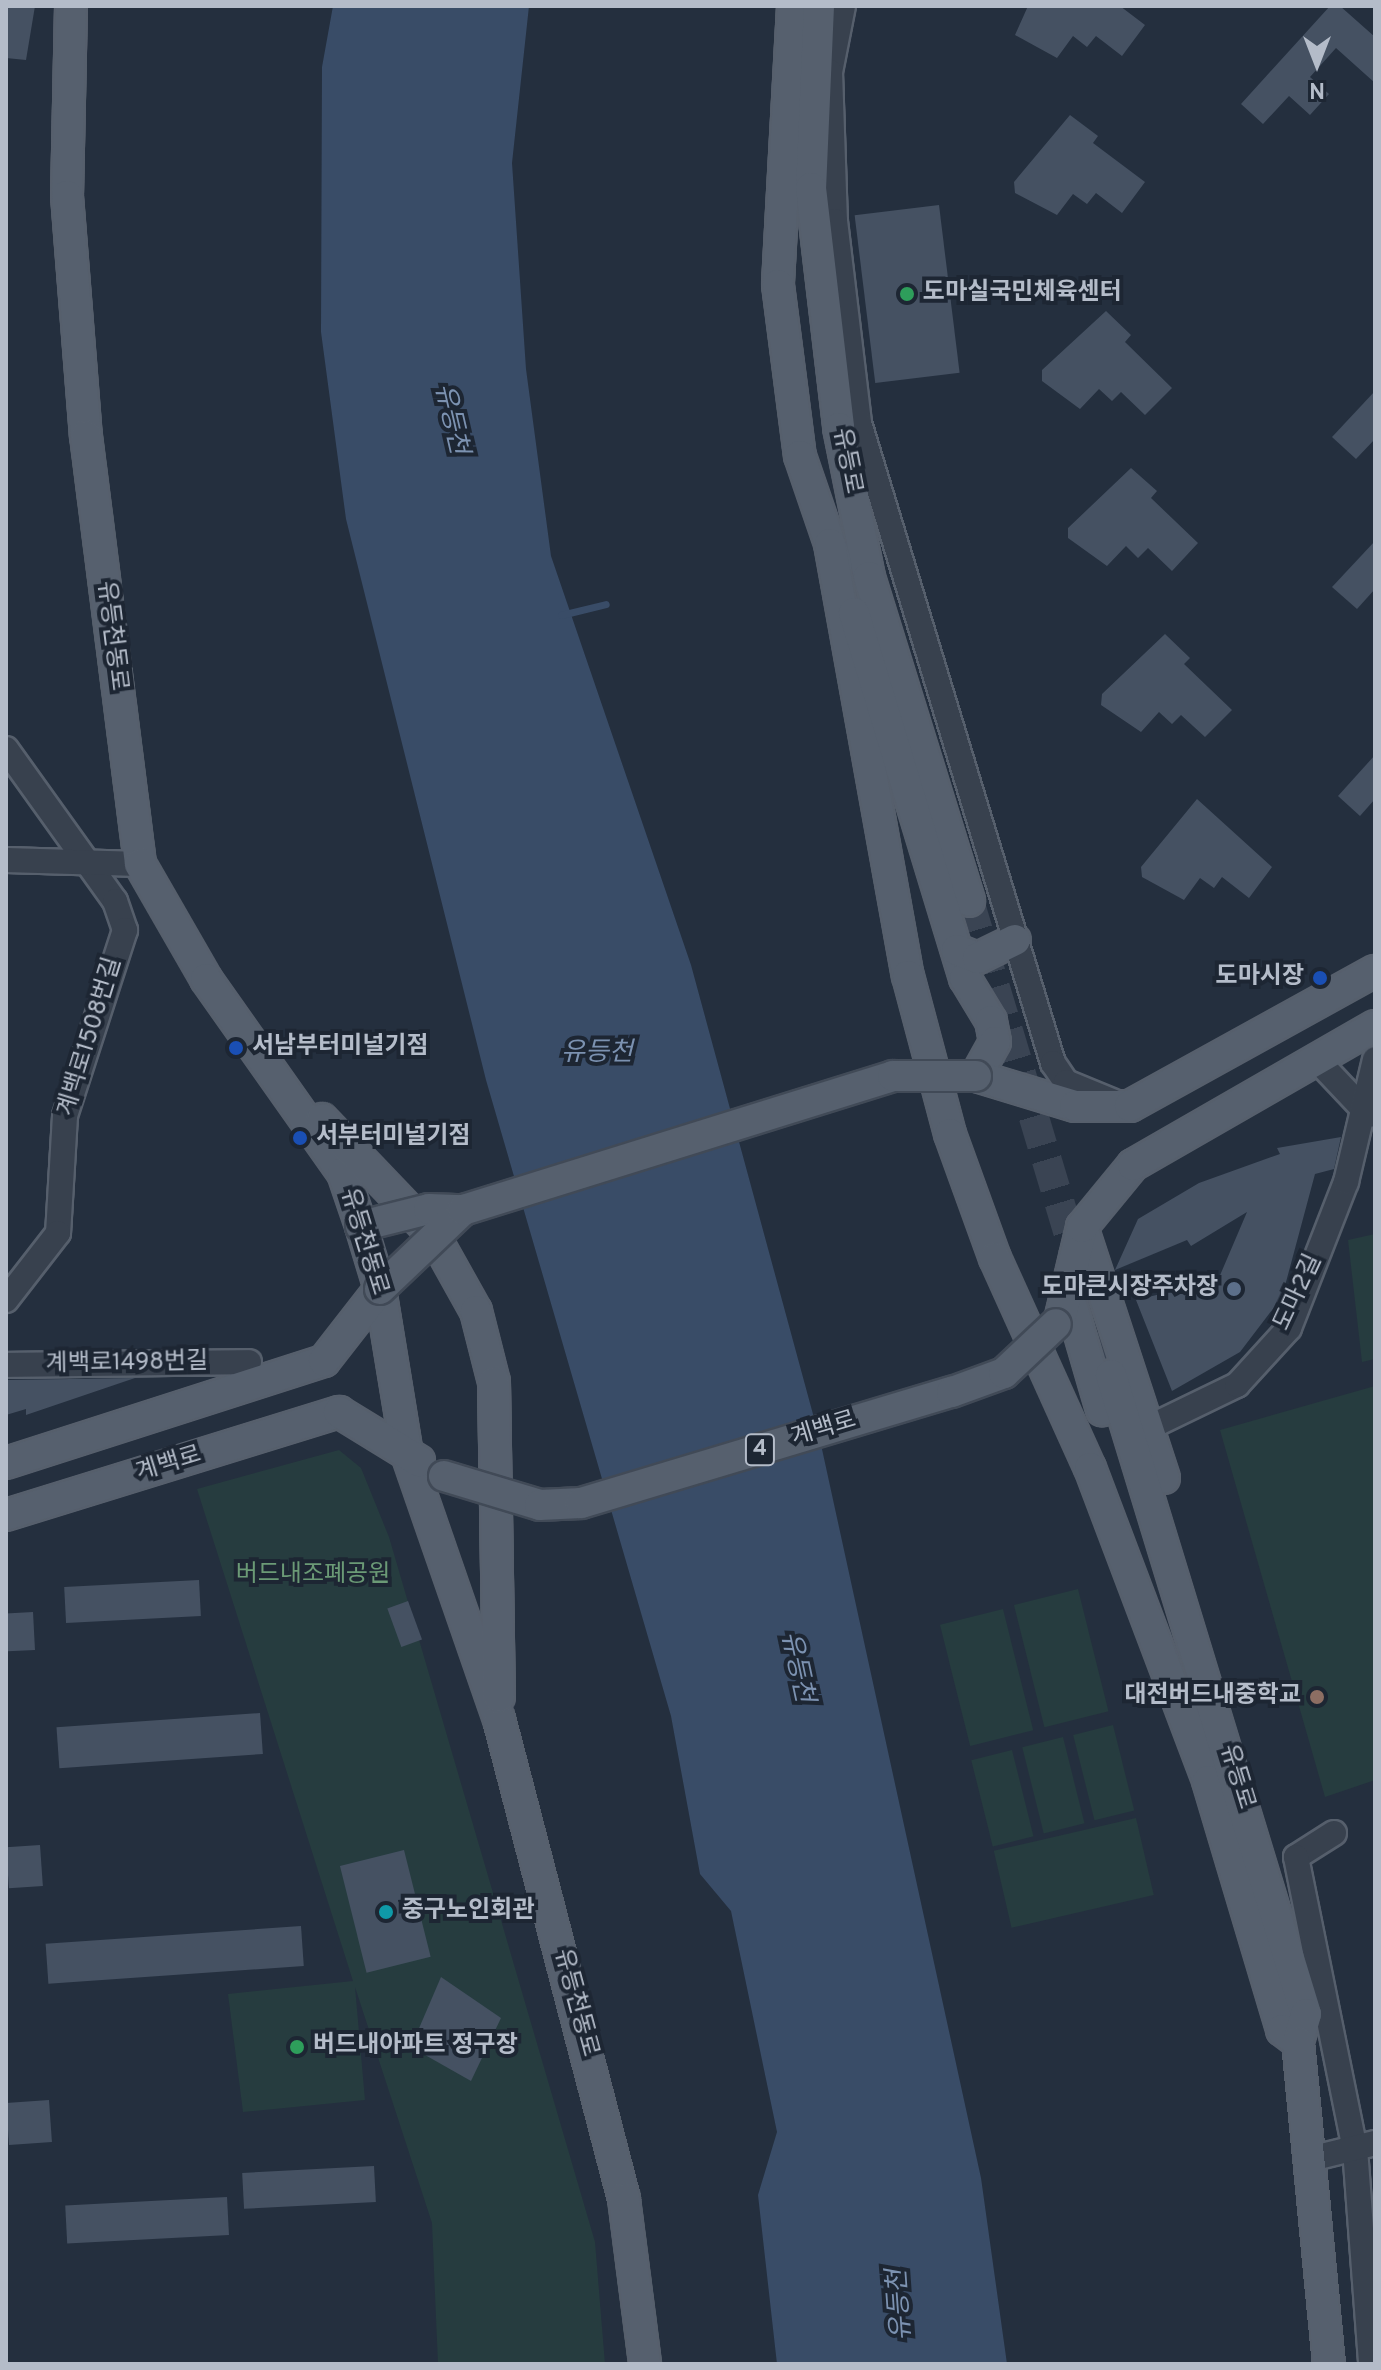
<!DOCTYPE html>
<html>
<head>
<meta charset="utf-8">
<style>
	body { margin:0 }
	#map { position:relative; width:1381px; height:2370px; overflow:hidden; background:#242f3e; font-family:Overpass,"Noto Sans KR",sans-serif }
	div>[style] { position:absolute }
	.green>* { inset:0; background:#263c3f; transform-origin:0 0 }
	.water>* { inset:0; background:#394c67 }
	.stream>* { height:7px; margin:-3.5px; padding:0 3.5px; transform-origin:3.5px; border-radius:3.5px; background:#394c67 }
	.building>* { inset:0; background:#455162; transform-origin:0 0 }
	.major-tunnel>* { height:30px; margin-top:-15px; transform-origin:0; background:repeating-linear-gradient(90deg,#3a4453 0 30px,transparent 0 45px) }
	.roads { filter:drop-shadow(2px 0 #565f6c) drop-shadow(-2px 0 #565f6c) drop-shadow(0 2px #565f6c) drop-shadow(0 -2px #565f6c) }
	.minor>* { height:24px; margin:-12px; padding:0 12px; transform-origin:12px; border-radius:12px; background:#38414e }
	.major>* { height:30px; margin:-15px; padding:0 15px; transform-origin:15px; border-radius:15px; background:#56606e }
	.bridges { filter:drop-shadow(2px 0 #414a57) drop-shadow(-2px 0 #414a57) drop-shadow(0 2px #414a57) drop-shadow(0 -2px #414a57) }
	.major-bridge>* { height:30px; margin:-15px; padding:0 15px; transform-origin:15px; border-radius:15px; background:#56606e }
	.dots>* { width:22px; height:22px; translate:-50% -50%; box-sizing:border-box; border:4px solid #1d2633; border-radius:50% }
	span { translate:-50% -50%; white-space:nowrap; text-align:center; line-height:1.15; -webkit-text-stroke:8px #1d2633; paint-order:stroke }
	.shield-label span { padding:2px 6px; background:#1d2633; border:2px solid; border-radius:6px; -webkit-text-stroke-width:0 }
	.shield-label { font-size:22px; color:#b4bcc9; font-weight:700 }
	.poi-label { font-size:24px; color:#b4bcc9; font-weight:700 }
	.left { translate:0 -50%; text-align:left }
	.right { translate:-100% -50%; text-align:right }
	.street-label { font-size:24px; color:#b4bcc9 }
	.park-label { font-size:24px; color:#6b9a76 }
	.water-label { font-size:26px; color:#7c92b1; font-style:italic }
	.frame { position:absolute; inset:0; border:8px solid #b4bcc9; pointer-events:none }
	.north { position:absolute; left:1277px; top:24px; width:80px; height:80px; -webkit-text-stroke:6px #1d2633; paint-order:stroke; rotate:180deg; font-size:22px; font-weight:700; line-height:32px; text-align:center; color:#b4bcc9 }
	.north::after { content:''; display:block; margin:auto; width:28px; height:36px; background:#b4bcc9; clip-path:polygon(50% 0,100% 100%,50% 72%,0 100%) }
</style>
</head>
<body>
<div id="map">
	<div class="green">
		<div style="clip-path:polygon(1375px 1234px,1375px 1359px,1362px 1362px,1348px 1240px)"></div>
		<div style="clip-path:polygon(1375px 1386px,1375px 1780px,1325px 1797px,1220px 1430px)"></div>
		<div style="clip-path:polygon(339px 1450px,361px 1468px,389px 1537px,595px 2242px,605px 2364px,438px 2364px,432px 2223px,355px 1987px,365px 2100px,243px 2112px,228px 1994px,353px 1981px,197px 1489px)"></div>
		<div style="left:1078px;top:1589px;width:126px;height:66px;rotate:76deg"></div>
		<div style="left:1003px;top:1609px;width:125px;height:65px;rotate:76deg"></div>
		<div style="left:1113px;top:1725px;width:88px;height:41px;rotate:76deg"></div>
		<div style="left:1063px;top:1737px;width:89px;height:42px;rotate:76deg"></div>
		<div style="left:1012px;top:1750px;width:89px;height:42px;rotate:76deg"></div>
		<div style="left:1136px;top:1818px;width:79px;height:146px;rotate:77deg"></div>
	</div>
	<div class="water">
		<div style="clip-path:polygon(333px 6px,529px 6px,512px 163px,526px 369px,551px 556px,691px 965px,820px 1440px,981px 2178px,1007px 2364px,777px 2364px,758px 2195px,777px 2132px,731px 1911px,700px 1874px,671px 1716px,486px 1080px,346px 519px,321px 332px,322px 67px)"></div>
	</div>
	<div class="stream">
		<div style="left:561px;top:615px;width:46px;rotate:-13.7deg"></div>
	</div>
	<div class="building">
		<div style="clip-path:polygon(6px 6px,35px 6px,26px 60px,6px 58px)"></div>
		<div style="clip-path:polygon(1028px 6px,1120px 6px,1145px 25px,1122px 56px,1096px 36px,1087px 47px,1073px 36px,1057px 58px,1015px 35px)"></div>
		<div style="clip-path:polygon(1330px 6px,1340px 6px,1375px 37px,1375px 83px,1336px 48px,1310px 77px,1329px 94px,1310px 115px,1289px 96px,1263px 124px,1241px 104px)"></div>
		<div style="clip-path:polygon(1070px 115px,1098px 136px,1093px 143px,1145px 182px,1122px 213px,1096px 193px,1087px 204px,1073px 194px,1057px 215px,1015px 193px,1014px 182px)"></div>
		<div style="left:939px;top:205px;width:169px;height:85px;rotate:83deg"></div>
		<div style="clip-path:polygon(1106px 311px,1131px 335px,1125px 342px,1172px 388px,1145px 415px,1121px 392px,1112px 401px,1099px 389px,1080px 409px,1042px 381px,1042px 370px)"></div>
		<div style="clip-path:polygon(1375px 391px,1375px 439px,1356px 459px,1332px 437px)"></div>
		<div style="clip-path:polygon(1131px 468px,1157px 491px,1151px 498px,1198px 543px,1172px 571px,1148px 548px,1138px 558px,1126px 546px,1107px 566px,1068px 538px,1068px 528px)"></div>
		<div style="clip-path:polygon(1375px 541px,1375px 589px,1357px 609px,1332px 587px)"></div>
		<div style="clip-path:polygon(1165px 634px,1190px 658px,1184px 664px,1232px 710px,1205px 737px,1181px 715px,1172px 724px,1159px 712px,1141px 732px,1101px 705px,1102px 694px)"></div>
		<div style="clip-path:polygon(1375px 755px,1375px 799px,1360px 816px,1338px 796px)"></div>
		<div style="clip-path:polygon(1197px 799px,1272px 867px,1249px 898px,1222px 877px,1214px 888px,1200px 878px,1184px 900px,1142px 877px,1141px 867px)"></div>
		<div style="clip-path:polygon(1341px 1137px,1334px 1169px,1315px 1174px,1282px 1297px,1240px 1352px,1172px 1391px,1136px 1300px,1218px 1280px,1247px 1212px,1191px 1246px,1187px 1240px,1115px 1270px,1138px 1219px,1199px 1183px,1280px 1154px,1277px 1148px)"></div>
		<div style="clip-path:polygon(135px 1378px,26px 1415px,26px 1409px,6px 1415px,6px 1380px)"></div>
		<div style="left:199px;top:1580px;width:36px;height:135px;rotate:87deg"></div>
		<div style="left:408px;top:1601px;width:41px;height:22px;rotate:70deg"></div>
		<div style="left:33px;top:1612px;width:38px;height:27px;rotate:87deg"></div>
		<div style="left:260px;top:1713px;width:41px;height:204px;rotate:86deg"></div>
		<div style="left:40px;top:1845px;width:41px;height:34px;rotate:86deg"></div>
		<div style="left:404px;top:1850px;width:110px;height:66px;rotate:76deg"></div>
		<div style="left:301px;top:1926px;width:40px;height:256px;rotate:86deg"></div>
		<div style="clip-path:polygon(441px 1977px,501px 2018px,471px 2081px,411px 2047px)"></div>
		<div style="left:49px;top:2100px;width:42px;height:43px;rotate:86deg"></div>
		<div style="left:374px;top:2166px;width:36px;height:132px;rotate:87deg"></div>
		<div style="left:227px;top:2197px;width:38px;height:162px;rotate:87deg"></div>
	</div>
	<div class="major-tunnel">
		<div style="left:969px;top:901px;width:495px;rotate:73.3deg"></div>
	</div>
	<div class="roads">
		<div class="minor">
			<div style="left:843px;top:6px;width:67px;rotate:101.1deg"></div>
			<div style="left:830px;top:72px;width:149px;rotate:88.1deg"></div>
			<div style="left:835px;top:221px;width:203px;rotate:83.2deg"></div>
			<div style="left:859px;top:423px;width:669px;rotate:73.14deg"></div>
			<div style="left:1053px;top:1063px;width:23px;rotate:56deg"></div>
			<div style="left:1066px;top:1082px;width:50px;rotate:22.4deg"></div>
			<div style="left:6px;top:749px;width:187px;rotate:54.4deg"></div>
			<div style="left:115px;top:901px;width:31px;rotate:71deg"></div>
			<div style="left:125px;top:930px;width:195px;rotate:107.9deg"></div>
			<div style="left:65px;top:1116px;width:117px;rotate:93.4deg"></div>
			<div style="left:58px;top:1233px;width:85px;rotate:127.8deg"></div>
			<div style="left:6px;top:860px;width:134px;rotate:1.7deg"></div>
			<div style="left:1316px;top:1059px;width:77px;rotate:46.6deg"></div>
			<div style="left:6px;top:1365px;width:243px;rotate:-0.7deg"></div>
			<div style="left:1150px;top:1427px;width:97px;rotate:-25.8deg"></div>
			<div style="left:1237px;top:1385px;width:77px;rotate:-47.6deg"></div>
			<div style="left:1289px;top:1328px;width:157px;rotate:-68.7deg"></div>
			<div style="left:1346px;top:1182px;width:126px;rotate:-76.7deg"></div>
			<div style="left:1334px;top:1833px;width:45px;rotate:147.7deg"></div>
			<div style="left:1296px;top:1857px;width:298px;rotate:78.6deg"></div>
			<div style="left:1355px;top:2149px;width:216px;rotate:85.7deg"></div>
			<div style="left:1310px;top:2159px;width:67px;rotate:-13.8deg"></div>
		</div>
		<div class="major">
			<div style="left:71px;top:6px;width:190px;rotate:91.2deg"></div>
			<div style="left:67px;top:196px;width:241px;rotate:85.5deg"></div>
			<div style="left:86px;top:436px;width:431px;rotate:82.8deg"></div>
			<div style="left:140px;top:864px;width:133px;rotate:60.1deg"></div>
			<div style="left:206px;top:979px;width:237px;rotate:54.8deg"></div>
			<div style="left:343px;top:1173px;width:56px;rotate:71.2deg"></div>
			<div style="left:361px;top:1226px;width:66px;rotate:73.2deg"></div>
			<div style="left:380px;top:1289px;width:167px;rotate:80.7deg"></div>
			<div style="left:407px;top:1454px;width:281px;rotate:70.9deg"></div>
			<div style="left:499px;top:1719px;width:496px;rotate:75.4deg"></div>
			<div style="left:624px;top:2199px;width:166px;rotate:82.7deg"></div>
			<div style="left:793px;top:6px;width:279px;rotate:93.1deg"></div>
			<div style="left:778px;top:285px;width:172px;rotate:82.7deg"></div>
			<div style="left:800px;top:456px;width:114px;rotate:71.1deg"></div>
			<div style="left:819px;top:6px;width:182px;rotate:92.5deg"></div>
			<div style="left:811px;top:188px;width:242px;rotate:83.3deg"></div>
			<div style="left:839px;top:428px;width:152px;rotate:78.6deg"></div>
			<div style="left:869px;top:577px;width:339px;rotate:72.8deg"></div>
			<div style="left:830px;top:544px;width:439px;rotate:79.8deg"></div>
			<div style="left:908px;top:976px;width:163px;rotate:75.1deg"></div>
			<div style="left:950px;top:1134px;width:132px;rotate:70.1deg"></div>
			<div style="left:995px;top:1258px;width:230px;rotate:65.7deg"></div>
			<div style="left:1090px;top:1468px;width:335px;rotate:69.3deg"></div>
			<div style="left:1208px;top:1781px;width:260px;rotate:73.4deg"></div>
			<div style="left:1282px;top:2030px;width:20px;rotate:37deg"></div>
			<div style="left:854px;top:613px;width:382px;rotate:73.1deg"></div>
			<div style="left:965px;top:978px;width:50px;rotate:58.8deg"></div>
			<div style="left:991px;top:1021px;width:21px;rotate:79deg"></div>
			<div style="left:995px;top:1042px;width:39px;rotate:119deg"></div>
			<div style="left:976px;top:1076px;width:103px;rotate:16.9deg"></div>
			<div style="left:1075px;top:1106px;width:55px"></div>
			<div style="left:1130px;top:1106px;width:280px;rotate:-28.9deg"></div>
			<div style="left:957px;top:950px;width:22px;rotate:21deg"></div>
			<div style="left:978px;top:958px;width:41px;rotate:-25.9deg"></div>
			<div style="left:322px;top:1119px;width:162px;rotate:46.3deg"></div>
			<div style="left:434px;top:1236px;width:86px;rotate:60.8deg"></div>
			<div style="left:476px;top:1311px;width:73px;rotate:75.8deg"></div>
			<div style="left:494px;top:1382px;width:315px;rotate:89.1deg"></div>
			<div style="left:1082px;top:1227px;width:264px;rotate:71.9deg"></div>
			<div style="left:1070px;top:1300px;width:115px;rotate:73.8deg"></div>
			<div style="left:1061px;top:1316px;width:91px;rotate:-76.7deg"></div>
			<div style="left:1082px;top:1227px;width:80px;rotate:-50.6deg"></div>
			<div style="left:1133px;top:1165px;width:279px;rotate:-29.9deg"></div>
			<div style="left:1111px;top:1375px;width:668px;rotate:73.03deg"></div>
			<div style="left:1306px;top:2014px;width:29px;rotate:106deg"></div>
			<div style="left:1298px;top:2042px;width:323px;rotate:84.5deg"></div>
			<div style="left:6px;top:1463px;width:334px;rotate:-17.8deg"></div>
			<div style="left:324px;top:1361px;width:91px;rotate:-52.1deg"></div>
			<div style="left:6px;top:1515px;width:349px;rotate:-17.2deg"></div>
			<div style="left:339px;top:1412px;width:94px;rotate:31.5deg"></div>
		</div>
	</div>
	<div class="bridges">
		<div class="major-bridge">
			<div style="left:361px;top:1226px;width:70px;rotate:-14deg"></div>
			<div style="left:429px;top:1209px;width:34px;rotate:2deg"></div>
			<div style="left:380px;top:1289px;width:115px;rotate:-43.6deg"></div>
			<div style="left:463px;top:1210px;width:450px;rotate:-17.3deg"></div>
			<div style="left:893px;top:1076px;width:83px"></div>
			<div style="left:444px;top:1476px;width:100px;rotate:16.8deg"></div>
			<div style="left:540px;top:1505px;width:41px;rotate:-2.8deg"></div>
			<div style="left:581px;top:1503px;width:387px;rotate:-16.7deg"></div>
			<div style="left:952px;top:1392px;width:55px;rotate:-20.1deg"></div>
			<div style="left:1004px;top:1373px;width:71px;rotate:-43.3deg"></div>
		</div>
	</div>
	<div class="dots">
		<div style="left:907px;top:294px;background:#2e9e5b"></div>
		<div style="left:1320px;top:978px;background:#1a4fb4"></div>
		<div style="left:236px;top:1048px;background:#1a4fb4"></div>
		<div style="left:300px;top:1138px;background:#1a4fb4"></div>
		<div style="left:1234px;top:1289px;background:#5c6f8a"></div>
		<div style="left:1317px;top:1697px;background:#8d6e63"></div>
		<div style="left:386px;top:1912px;background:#0f9aa8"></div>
		<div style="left:297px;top:2047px;background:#2e9e5b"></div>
	</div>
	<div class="shield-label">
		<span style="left:760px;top:1450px">4</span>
	</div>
	<div class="poi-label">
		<span class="left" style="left:923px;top:294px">도마실국민체육센터</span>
		<span class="right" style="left:1304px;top:978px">도마시장</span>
		<span class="left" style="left:252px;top:1048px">서남부터미널기점</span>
		<span class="left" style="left:316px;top:1138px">서부터미널기점</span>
		<span class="right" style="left:1218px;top:1289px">도마큰시장주차장</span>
		<span class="right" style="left:1301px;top:1697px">대전버드내중학교</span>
		<span class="left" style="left:402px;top:1912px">중구노인회관</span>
		<span class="left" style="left:313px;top:2047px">버드내아파트 정구장</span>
	</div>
	<div class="street-label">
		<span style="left:846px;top:461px;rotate:79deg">유등로</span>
		<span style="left:111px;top:636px;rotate:83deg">유등천동로</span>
		<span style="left:91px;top:1037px;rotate:-73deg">계백로1508번길</span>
		<span style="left:363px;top:1242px;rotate:73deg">유등천동로</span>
		<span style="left:1299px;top:1293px;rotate:-65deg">도마2길</span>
		<span style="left:127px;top:1364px;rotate:-1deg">계백로1498번길</span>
		<span style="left:824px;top:1430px;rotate:-17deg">계백로</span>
		<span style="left:169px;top:1465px;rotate:-17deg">계백로</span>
		<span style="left:1236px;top:1777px;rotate:73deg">유등로</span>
		<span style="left:575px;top:2003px;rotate:75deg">유등천동로</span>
	</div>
	<div class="park-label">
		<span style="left:313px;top:1576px">버드내조폐공원</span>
	</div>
	<div class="water-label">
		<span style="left:450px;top:419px;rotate:77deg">유등천</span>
		<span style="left:597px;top:1054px">유등천</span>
		<span style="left:796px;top:1667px;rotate:78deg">유등천</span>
		<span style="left:901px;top:2305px;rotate:-94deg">유등천</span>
	</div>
	<div class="frame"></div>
	<div class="north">N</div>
</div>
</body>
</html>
